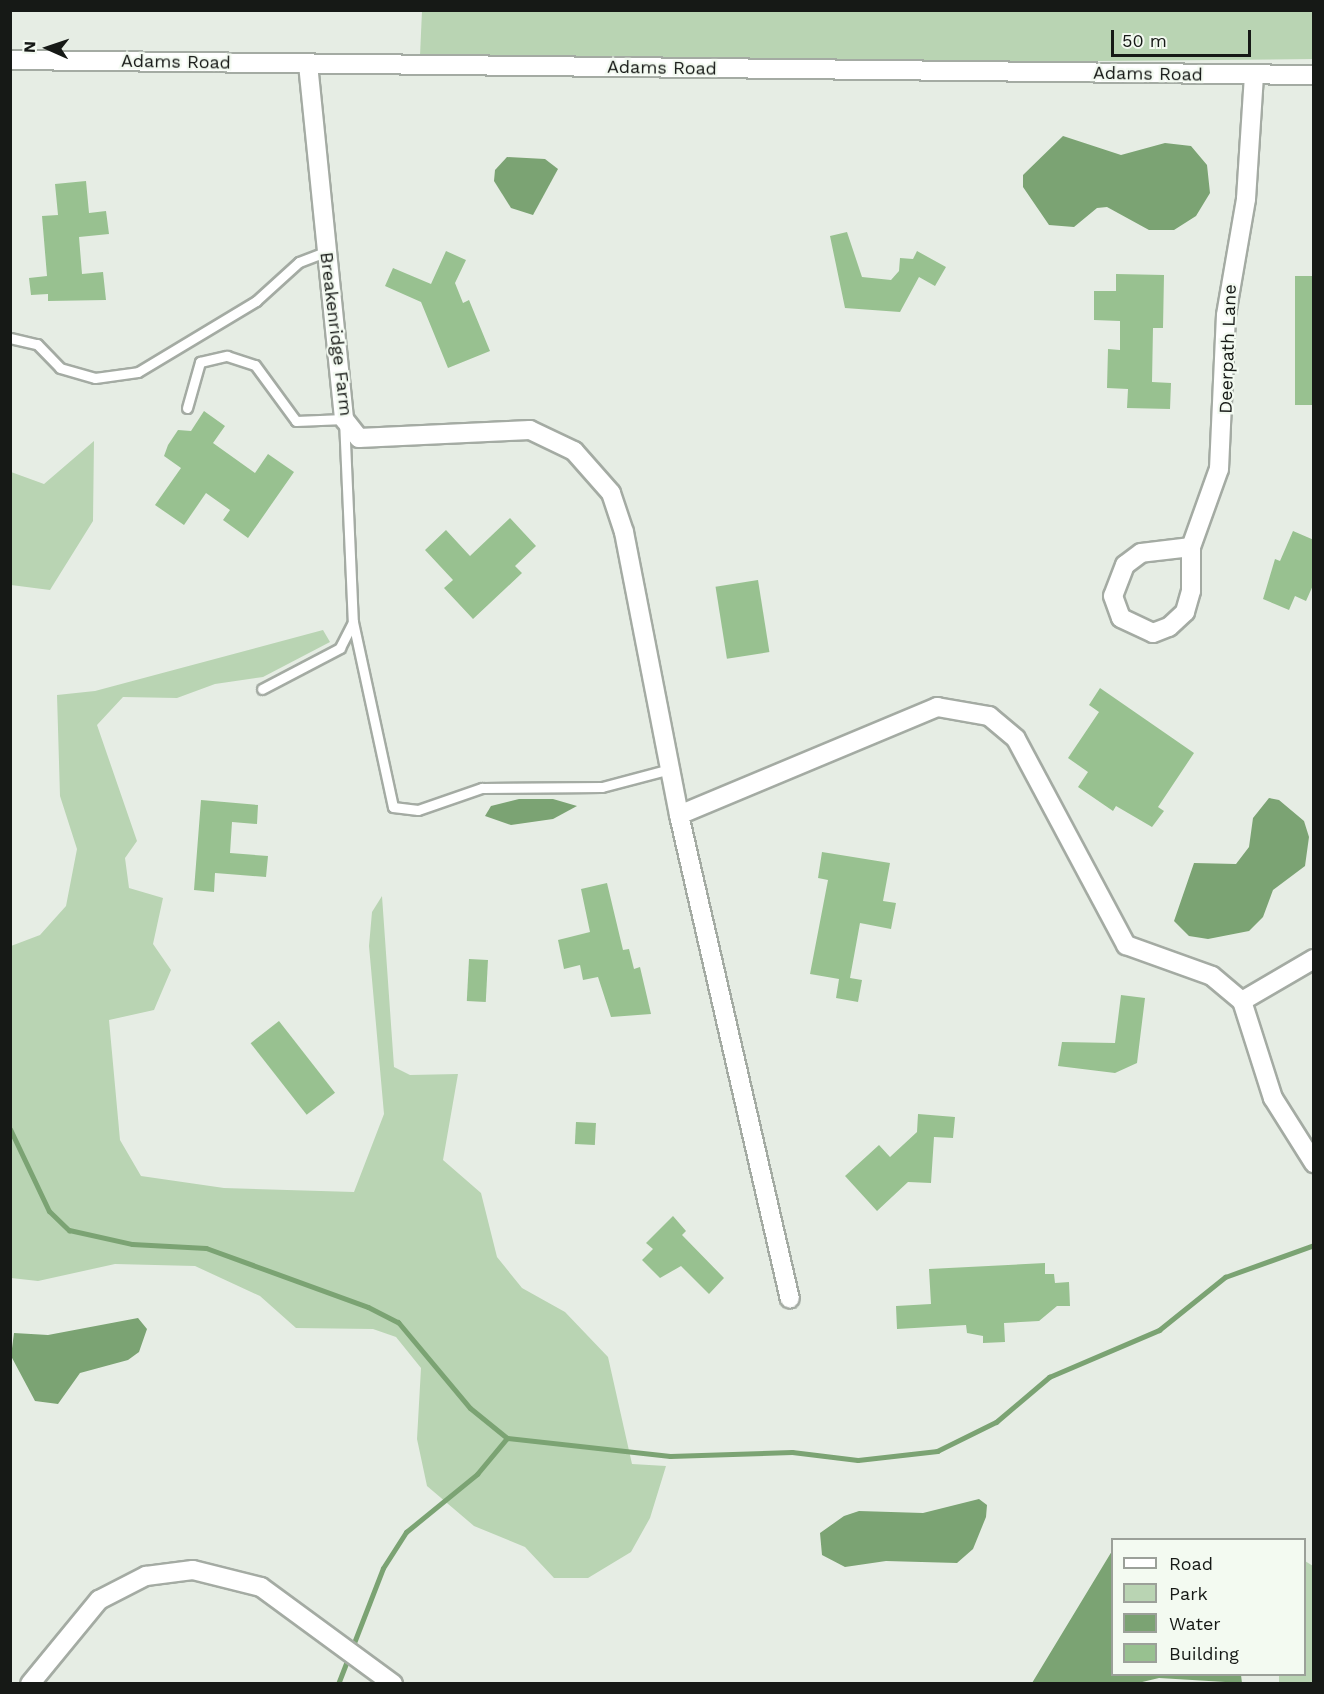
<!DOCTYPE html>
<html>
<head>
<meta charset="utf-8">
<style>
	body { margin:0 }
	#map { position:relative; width:1324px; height:1694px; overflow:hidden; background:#e6ede4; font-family:"Work Sans",sans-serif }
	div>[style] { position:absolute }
	.green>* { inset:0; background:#b9d4b3 }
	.water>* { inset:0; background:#7ba373 }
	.stream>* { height:5px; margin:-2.5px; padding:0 2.5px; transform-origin:2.5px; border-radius:2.5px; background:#7ba373 }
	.building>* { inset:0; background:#98c190; transform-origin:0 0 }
	.roads { filter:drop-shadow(2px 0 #a4aba3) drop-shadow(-2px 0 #a4aba3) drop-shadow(0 2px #a4aba3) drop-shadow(0 -2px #a4aba3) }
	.lane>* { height:9px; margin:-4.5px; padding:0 4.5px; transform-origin:4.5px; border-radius:4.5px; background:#fff }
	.street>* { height:18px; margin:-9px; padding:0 9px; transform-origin:9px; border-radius:9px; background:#fff }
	span { translate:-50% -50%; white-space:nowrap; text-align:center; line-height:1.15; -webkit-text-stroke:4.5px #f3faf1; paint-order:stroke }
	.street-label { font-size:18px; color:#161916 }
	.frame { position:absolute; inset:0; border:12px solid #161916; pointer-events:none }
	.legend { position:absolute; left:1111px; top:1538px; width:195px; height:138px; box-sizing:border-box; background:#f3faf1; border:2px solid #9ba099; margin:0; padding:8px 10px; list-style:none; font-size:18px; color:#161916 }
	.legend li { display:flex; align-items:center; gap:12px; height:30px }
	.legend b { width:30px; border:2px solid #9ba099 }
	.north { position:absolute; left:18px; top:18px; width:60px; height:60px; -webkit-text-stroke:4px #f3faf1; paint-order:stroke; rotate:273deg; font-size:16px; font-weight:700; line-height:24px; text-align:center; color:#161916 }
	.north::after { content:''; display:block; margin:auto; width:21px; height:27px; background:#161916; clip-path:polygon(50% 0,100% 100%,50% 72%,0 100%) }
	.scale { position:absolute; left:1111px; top:30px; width:140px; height:27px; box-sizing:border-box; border:3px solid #161916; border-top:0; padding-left:8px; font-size:18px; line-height:21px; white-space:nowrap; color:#161916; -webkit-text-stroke:4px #f3faf1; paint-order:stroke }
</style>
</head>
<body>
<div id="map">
	<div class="green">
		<div style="clip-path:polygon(422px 11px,1313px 11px,1313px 59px,880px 63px,420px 56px)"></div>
		<div style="clip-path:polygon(94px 441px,93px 521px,50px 590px,11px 585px,11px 472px,44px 484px)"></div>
		<div style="clip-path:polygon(323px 630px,330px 642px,263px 677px,215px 684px,177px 698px,123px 697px,97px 725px,137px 841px,125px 858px,129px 888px,163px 898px,153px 944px,171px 970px,154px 1010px,109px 1020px,120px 1140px,141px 1176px,224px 1188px,354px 1192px,384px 1114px,369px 946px,372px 912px,382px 896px,394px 1067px,410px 1075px,458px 1074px,443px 1160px,481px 1193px,497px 1257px,522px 1288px,565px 1312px,608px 1357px,632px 1464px,666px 1466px,650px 1518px,631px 1552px,588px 1578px,554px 1578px,525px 1547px,474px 1526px,427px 1486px,417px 1439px,421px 1368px,396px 1337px,373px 1329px,296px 1328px,260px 1296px,195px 1266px,115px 1264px,38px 1281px,11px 1278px,11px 946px,40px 935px,66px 906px,77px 849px,60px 796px,57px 695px,95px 691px)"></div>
		<div style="clip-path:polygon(1305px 1561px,1313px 1566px,1313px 1683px,1279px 1683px,1279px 1675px,1304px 1674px)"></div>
	</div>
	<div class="water">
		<div style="clip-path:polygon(1063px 136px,1121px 155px,1165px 143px,1191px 146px,1207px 165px,1210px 193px,1196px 216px,1174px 230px,1149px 230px,1107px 207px,1097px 208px,1074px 227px,1049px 225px,1023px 187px,1023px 175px)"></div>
		<div style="clip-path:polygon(507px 157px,545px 159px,558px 169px,533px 215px,511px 208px,494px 181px,495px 170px)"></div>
		<div style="clip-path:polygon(1269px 798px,1279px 800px,1304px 821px,1309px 837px,1305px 866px,1273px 890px,1263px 917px,1249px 931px,1208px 939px,1189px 936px,1174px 921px,1194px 863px,1236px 864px,1249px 847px,1253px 818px)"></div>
		<div style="clip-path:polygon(519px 799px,553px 799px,577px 806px,553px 819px,511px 825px,485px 816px,491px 806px)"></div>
		<div style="clip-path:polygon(138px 1318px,147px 1329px,139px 1352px,128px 1360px,80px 1373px,58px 1404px,35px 1401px,11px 1356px,14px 1333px,48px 1335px)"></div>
		<div style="clip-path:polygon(979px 1499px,987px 1505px,986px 1517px,973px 1549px,957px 1563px,886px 1561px,845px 1567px,822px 1555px,820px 1533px,844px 1516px,859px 1511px,923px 1513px)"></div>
		<div style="clip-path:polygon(1112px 1551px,1112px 1674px,1241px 1675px,1242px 1683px,1159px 1678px,1138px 1683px,1032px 1683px)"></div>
	</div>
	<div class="stream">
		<div style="left:10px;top:1129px;width:91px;rotate:64.6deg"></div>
		<div style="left:49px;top:1211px;width:28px;rotate:44deg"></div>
		<div style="left:69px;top:1230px;width:65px;rotate:12.5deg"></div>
		<div style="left:132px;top:1244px;width:74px;rotate:3.1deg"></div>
		<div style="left:206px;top:1248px;width:172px;rotate:20deg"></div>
		<div style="left:368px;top:1307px;width:34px;rotate:27deg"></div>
		<div style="left:398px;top:1322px;width:112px;rotate:50.1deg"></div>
		<div style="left:470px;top:1408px;width:48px;rotate:39deg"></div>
		<div style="left:507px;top:1438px;width:164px;rotate:6.3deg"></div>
		<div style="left:670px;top:1456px;width:122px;rotate:-1.9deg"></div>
		<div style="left:792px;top:1452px;width:66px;rotate:6.9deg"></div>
		<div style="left:858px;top:1460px;width:80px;rotate:-6.5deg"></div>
		<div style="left:937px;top:1451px;width:66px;rotate:-26.2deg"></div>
		<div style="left:996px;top:1422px;width:70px;rotate:-40.3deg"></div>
		<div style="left:1049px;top:1377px;width:120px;rotate:-23.1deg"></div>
		<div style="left:1159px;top:1330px;width:85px;rotate:-38.8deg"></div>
		<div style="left:1225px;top:1277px;width:95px;rotate:-19.8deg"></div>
		<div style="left:338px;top:1684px;width:124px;rotate:-68.8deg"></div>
		<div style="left:383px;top:1568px;width:43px;rotate:-57.4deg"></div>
		<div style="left:406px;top:1532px;width:92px;rotate:-39.2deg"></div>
		<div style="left:477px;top:1474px;width:47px;rotate:-50.2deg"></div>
	</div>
	<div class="building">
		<div style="clip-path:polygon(86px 181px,89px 213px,106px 211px,109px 234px,79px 237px,82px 274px,103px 272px,106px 300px,48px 301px,48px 294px,31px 295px,29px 278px,47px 276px,42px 216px,58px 215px,55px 184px)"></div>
		<div style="clip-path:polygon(847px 232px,862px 277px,891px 280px,899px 271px,900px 258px,913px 259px,917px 251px,946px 267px,935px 286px,919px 277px,900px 312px,845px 308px,830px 236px)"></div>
		<div style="clip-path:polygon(446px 251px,466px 260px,455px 283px,463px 303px,469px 300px,490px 351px,448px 368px,421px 302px,385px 286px,393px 268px,431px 284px)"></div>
		<div style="clip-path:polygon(1116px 274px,1164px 275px,1163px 328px,1153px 328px,1152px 382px,1171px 383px,1170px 409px,1127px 408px,1128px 389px,1107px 388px,1108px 349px,1120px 350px,1120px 321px,1094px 320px,1094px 291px,1116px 291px)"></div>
		<div style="left:1295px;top:276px;width:19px;height:129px"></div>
		<div style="clip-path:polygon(204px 411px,225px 426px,213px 443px,255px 473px,268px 454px,294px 472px,248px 538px,223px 520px,230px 510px,206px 493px,184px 525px,155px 505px,181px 468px,164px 456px,168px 445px,178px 430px,191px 431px)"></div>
		<div style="clip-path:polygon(510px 518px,536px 546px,515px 566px,522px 573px,473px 619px,444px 588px,453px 580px,425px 550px,446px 530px,470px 556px)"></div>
		<div style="clip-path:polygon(1293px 531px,1314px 540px,1314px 583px,1306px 601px,1295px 596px,1289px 610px,1263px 599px,1275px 559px,1280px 561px)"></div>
		<div style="left:758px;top:580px;width:73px;height:43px;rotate:81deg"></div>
		<div style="clip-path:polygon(1100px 688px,1194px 753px,1158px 807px,1164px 811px,1152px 827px,1116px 806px,1113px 811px,1078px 787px,1088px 772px,1068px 758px,1099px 712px,1089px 705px)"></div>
		<div style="clip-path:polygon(201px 800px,258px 805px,257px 824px,232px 822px,230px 853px,268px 856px,266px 877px,215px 873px,214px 892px,194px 890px)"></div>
		<div style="clip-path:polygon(822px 852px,890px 863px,883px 901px,896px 903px,891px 929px,860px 923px,850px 978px,862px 980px,858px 1002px,836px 998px,839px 979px,810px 974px,828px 880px,818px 878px)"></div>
		<div style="clip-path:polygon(607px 883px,623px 950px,629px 949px,634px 969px,640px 967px,651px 1014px,611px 1017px,598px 977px,583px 980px,580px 965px,564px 969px,558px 940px,590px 932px,581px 889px)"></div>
		<div style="left:469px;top:959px;width:19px;height:42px;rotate:3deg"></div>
		<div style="clip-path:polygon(1121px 995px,1145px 998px,1137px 1063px,1115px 1073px,1058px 1066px,1062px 1042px,1115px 1043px)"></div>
		<div style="left:279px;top:1021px;width:91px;height:36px;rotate:52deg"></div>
		<div style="clip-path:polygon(918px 1114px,955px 1117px,953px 1138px,934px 1137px,931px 1183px,908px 1182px,877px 1211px,845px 1176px,879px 1145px,890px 1157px,917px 1132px)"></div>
		<div style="left:576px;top:1122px;width:20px;height:22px;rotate:3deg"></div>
		<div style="clip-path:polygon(673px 1216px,686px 1231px,682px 1235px,724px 1278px,709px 1294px,681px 1266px,660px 1278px,642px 1260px,653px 1249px,646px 1243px)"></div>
		<div style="clip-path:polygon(1045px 1263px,1045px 1274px,1054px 1274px,1055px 1283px,1069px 1282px,1070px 1306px,1057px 1306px,1039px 1321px,1004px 1323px,1005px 1342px,983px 1343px,983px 1336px,967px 1333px,966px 1325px,897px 1329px,896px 1306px,931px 1304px,929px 1269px)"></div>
	</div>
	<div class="roads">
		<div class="lane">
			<div style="left:10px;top:338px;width:28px;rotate:13deg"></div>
			<div style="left:37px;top:344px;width:33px;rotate:46deg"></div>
			<div style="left:60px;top:368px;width:36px;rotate:16deg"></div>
			<div style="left:95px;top:378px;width:43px;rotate:-7.9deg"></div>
			<div style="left:138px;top:372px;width:138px;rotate:-31deg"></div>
			<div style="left:256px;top:301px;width:58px;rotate:-42.2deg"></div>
			<div style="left:299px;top:262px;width:28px;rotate:-21deg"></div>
			<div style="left:187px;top:408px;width:48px;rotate:-74.2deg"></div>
			<div style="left:200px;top:362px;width:28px;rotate:-13deg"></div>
			<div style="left:227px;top:356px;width:29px;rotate:18deg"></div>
			<div style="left:255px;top:365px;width:69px;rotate:53.8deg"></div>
			<div style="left:296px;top:421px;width:48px;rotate:-2.4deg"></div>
			<div style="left:344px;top:419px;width:203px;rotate:87.5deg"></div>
			<div style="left:353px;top:622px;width:29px;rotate:117deg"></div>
			<div style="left:340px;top:648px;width:88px;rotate:152.3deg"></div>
			<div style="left:353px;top:622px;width:189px;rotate:77.8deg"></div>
			<div style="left:393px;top:807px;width:25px;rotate:7deg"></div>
			<div style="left:418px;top:810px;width:68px;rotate:-19deg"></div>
			<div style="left:482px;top:788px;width:120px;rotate:-0.5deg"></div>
			<div style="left:602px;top:787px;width:70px;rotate:-14.8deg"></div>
		</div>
		<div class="street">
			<div style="left:10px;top:60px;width:1304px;rotate:0.66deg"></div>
			<div style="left:308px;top:64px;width:357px;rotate:84.2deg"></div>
			<div style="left:344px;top:419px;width:24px;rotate:52deg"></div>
			<div style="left:359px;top:438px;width:171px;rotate:-2.7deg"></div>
			<div style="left:530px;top:430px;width:49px;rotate:25.5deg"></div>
			<div style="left:574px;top:451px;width:56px;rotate:48.6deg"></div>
			<div style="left:611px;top:493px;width:41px;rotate:71.6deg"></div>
			<div style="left:624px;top:532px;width:288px;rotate:79deg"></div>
			<div style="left:679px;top:815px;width:496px;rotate:77.1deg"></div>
			<div style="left:1191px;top:547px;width:50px;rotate:173.2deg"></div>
			<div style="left:1141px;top:553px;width:20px;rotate:143deg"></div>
			<div style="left:1125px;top:565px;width:33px;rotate:111deg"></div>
			<div style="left:1113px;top:596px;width:23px;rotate:70deg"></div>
			<div style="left:1121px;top:618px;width:35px;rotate:25deg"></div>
			<div style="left:1153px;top:633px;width:17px;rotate:-21deg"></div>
			<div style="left:1169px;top:627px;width:22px;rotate:-43deg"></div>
			<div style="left:1185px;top:612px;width:22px;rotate:-74deg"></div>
			<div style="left:1191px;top:591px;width:44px;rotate:-90deg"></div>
			<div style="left:1191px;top:547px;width:83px;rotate:-70.3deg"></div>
			<div style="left:1219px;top:469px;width:154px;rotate:-87.4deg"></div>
			<div style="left:1226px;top:315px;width:118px;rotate:-80.2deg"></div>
			<div style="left:1246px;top:199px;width:124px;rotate:-86.3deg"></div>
			<div style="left:679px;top:815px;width:280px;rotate:-22.7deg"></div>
			<div style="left:937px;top:707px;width:53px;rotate:9.8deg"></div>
			<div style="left:989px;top:716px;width:35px;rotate:40deg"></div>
			<div style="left:1016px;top:739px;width:234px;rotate:61.9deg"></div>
			<div style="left:1126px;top:945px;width:91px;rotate:19.8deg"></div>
			<div style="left:1212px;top:976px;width:39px;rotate:40deg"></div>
			<div style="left:1242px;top:1001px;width:102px;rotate:72.3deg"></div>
			<div style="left:1273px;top:1098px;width:77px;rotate:57.8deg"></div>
			<div style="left:1242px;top:1001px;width:83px;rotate:-30.3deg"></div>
			<div style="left:30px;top:1684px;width:109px;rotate:-50.6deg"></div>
			<div style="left:99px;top:1600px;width:53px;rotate:-27.1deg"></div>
			<div style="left:146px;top:1576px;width:47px;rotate:-7.3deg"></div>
			<div style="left:193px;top:1570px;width:70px;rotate:14deg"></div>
			<div style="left:261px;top:1587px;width:164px;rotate:36.3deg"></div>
		</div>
	</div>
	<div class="street-label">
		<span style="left:176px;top:62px;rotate:1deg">Adams Road</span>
		<span style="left:662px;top:68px;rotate:1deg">Adams Road</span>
		<span style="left:1148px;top:74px;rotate:1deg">Adams Road</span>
		<span style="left:336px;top:334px;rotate:83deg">Breakenridge Farm</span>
		<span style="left:1228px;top:349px;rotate:-88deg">Deerpath Lane</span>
	</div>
	<div class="frame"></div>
	<ul class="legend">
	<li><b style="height:8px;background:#fff"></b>Road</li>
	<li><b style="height:16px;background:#b9d4b3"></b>Park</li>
	<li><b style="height:16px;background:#7ba373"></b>Water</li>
	<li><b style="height:16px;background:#98c190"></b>Building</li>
	</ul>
	<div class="north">N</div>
	<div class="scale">50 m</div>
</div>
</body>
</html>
